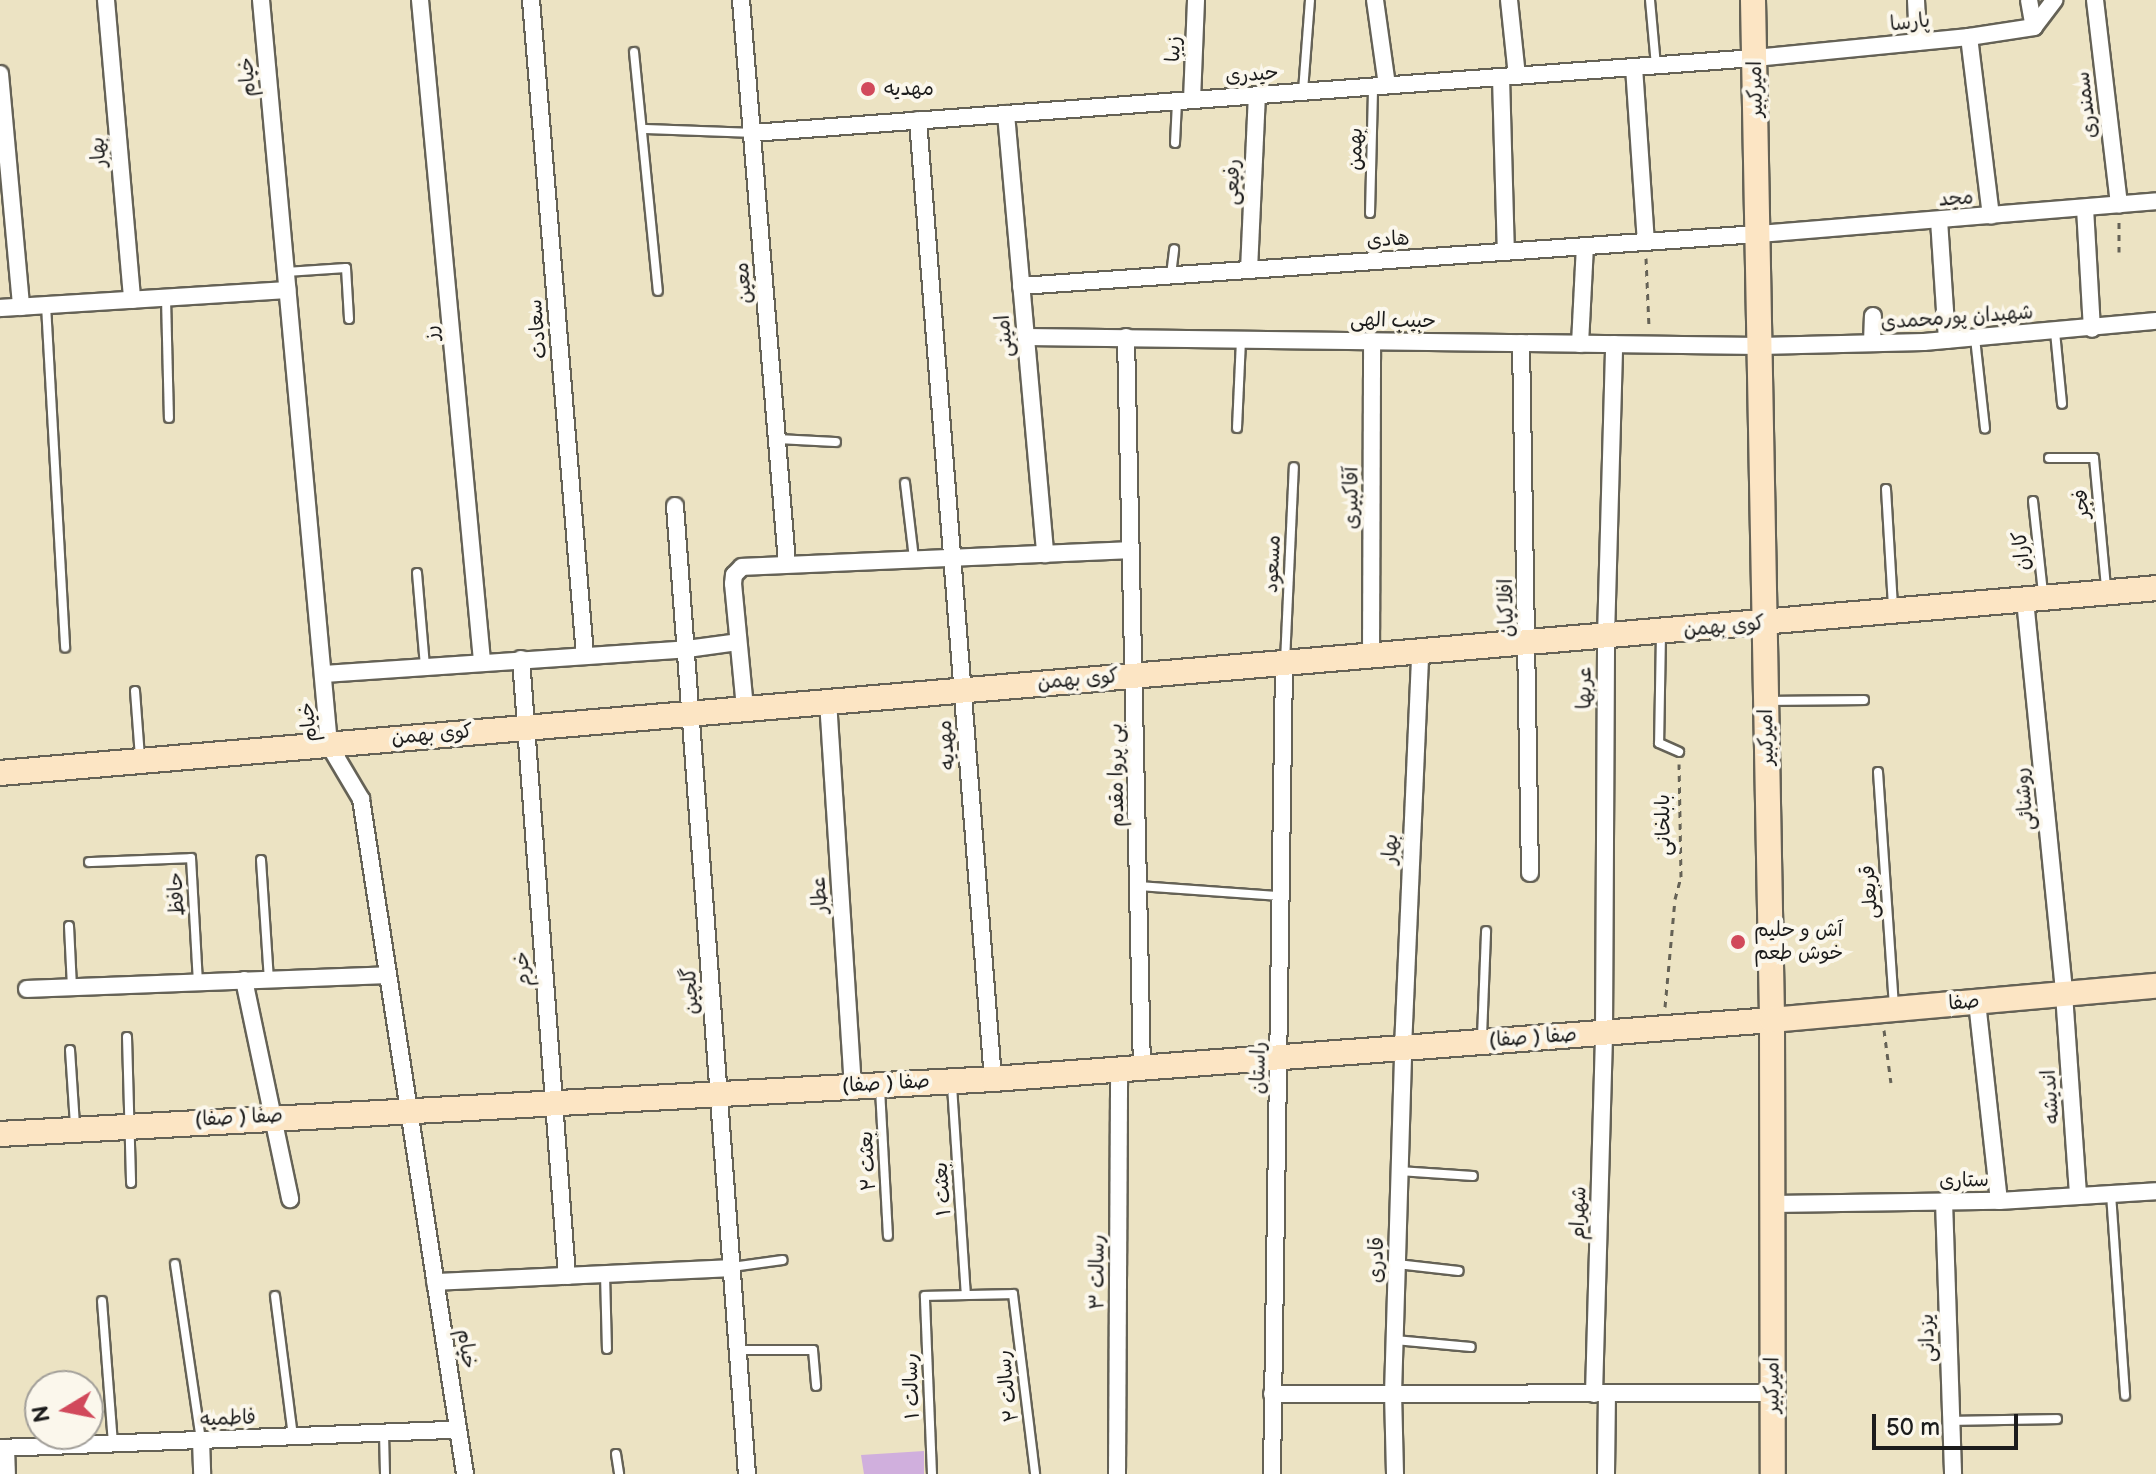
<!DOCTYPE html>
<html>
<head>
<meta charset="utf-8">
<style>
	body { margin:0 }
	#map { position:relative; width:2156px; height:1474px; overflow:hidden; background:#ece3c3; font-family:"Balsamiq Sans","Playpen Sans Arabic",sans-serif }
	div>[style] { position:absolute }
	.building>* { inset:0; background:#d0afdd }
	.path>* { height:3px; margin-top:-1.5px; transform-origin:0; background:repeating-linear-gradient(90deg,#656256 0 6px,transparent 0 12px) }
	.roads { filter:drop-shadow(2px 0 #656256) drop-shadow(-2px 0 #656256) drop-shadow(0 2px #656256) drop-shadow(0 -2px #656256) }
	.lane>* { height:8px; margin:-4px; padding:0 4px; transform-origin:4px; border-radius:4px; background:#fff }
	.street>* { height:16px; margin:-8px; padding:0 8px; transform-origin:8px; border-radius:8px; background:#fff }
	.secondary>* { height:24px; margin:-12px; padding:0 12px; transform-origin:12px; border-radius:12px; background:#fce5c4 }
	.dots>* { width:22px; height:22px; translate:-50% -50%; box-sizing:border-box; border:4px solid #fbf7ec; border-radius:50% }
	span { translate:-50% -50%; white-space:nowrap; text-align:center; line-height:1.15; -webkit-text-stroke:8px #fbf7ec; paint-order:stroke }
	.street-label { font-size:20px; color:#1c1c1c }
	.poi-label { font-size:20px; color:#1c1c1c }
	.left { translate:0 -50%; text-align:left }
	.north { position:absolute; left:24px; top:1370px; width:80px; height:80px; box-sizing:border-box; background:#fbf7ec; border:2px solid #a29f99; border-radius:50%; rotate:260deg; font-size:22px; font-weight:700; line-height:32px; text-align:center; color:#1c1c1c }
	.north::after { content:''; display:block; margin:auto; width:28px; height:36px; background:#d1495b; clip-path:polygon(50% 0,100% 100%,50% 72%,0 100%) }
	.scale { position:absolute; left:1872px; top:1414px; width:146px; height:36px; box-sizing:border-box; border:4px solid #1c1c1c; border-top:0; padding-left:10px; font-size:24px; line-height:28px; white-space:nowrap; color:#1c1c1c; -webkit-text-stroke:6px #fbf7ec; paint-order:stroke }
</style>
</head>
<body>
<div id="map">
	<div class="building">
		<div style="clip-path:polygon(924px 1451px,924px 1474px,864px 1474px,861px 1455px)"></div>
	</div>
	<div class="path">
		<div style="left:2119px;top:252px;width:32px;rotate:-90deg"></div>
		<div style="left:1646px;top:258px;width:68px;rotate:87.5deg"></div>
		<div style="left:1665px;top:1007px;width:108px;rotate:-84.7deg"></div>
		<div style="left:1675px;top:899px;width:23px;rotate:-75deg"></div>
		<div style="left:1681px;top:877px;width:113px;rotate:-91deg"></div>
		<div style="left:1884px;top:1030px;width:53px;rotate:82.5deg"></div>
	</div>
	<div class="roads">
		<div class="lane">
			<div style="left:1650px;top:0;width:66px;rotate:84.8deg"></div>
			<div style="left:634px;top:52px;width:240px;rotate:84.3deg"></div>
			<div style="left:1303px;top:91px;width:91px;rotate:-85.6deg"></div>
			<div style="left:643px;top:129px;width:108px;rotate:2.1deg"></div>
			<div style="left:1175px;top:143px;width:41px;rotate:-87.2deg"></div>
			<div style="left:1370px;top:213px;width:126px;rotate:-88.6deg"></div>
			<div style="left:286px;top:272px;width:60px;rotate:-3.8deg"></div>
			<div style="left:346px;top:268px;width:51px;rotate:86.6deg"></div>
			<div style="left:1171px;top:275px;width:26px;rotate:-83deg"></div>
			<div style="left:166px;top:298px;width:120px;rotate:88.6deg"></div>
			<div style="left:46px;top:305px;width:343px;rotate:86.8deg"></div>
			<div style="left:2055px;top:332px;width:72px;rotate:84.4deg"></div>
			<div style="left:1975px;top:338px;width:91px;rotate:83.7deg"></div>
			<div style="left:1237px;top:428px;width:88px;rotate:-87.4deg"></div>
			<div style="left:777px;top:439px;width:59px;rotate:2.9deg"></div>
			<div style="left:2049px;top:458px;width:45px"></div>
			<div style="left:2094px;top:458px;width:131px;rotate:84.7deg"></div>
			<div style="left:905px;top:483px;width:77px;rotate:83.2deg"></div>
			<div style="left:1886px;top:489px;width:118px;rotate:86.6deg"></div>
			<div style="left:2033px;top:501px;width:93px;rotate:83.8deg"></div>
			<div style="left:417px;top:573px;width:93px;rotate:85.1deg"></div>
			<div style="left:1661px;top:633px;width:110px;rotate:91deg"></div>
			<div style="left:1659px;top:743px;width:22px;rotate:24deg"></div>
			<div style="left:1285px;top:662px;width:195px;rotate:-87.4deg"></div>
			<div style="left:135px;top:691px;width:67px;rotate:85.7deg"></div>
			<div style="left:1767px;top:701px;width:97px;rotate:-0.6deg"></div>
			<div style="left:1878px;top:772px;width:234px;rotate:86.1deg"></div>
			<div style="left:261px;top:860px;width:119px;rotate:86.2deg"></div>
			<div style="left:89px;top:862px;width:102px;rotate:-2.2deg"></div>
			<div style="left:191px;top:858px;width:124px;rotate:86.8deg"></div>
			<div style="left:1139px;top:886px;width:141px;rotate:4.1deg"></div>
			<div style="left:69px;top:926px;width:61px;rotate:87.2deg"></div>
			<div style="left:127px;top:1037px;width:146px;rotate:88.4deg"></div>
			<div style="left:1482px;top:1037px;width:106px;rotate:-87.8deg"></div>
			<div style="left:70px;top:1050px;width:75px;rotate:86.2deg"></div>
			<div style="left:952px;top:1086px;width:209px;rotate:86.2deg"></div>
			<div style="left:880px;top:1089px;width:147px;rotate:86.9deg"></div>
			<div style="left:1399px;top:1171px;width:74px;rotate:3.9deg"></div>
			<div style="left:2111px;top:1194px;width:202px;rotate:86deg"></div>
			<div style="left:175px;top:1264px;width:178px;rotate:81.6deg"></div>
			<div style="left:1397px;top:1264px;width:62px;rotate:6.4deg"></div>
			<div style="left:732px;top:1267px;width:51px;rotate:-7.8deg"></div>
			<div style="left:605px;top:1274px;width:75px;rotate:88.5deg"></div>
			<div style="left:275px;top:1296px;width:141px;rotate:82.7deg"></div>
			<div style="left:102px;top:1301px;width:143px;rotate:85.6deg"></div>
			<div style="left:1395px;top:1340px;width:76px;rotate:5.3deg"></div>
			<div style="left:738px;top:1350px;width:75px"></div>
			<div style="left:813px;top:1350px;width:36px;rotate:85deg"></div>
			<div style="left:1951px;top:1421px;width:106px;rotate:-1.1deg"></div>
			<div style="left:384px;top:1433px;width:41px;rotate:88.6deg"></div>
			<div style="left:616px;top:1454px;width:20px;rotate:81deg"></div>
			<div style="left:932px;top:1474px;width:178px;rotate:-92.3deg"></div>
			<div style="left:925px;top:1296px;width:88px;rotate:-1.3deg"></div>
			<div style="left:1013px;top:1294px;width:181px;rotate:83deg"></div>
		</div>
		<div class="street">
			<div style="left:106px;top:0;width:301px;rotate:85deg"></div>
			<div style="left:261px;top:0;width:748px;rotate:84.78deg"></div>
			<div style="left:329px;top:745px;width:63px;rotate:59.3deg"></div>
			<div style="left:361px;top:799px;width:683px;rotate:81.24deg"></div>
			<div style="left:420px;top:0;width:664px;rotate:84.64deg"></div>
			<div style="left:531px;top:0;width:657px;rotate:85.29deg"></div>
			<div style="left:741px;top:0;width:565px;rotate:85.33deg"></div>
			<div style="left:1375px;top:0;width:86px;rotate:82deg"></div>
			<div style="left:1509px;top:0;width:76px;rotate:84deg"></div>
			<div style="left:1916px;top:0;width:42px;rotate:87.3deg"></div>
			<div style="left:2029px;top:0;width:27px;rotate:80deg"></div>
			<div style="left:2095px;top:0;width:206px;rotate:83.3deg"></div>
			<div style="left:1969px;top:37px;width:180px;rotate:83deg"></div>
			<div style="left:1634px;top:67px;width:175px;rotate:86.1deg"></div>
			<div style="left:0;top:74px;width:234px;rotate:84.8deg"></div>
			<div style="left:1501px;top:77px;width:175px;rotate:88.4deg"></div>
			<div style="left:1192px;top:100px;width:100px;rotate:-87.7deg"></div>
			<div style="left:1006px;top:114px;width:442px;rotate:84.9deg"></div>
			<div style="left:918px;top:120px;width:962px;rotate:85.53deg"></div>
			<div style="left:752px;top:133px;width:1006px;rotate:-4.28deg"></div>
			<div style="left:1755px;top:58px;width:215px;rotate:-5.6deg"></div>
			<div style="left:1969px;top:37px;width:66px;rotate:-8.7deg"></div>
			<div style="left:2034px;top:27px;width:34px;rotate:-53deg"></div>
			<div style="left:2085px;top:208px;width:121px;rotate:86.7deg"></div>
			<div style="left:1939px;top:220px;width:120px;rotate:86.2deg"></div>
			<div style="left:1249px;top:270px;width:175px;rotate:-87.4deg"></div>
			<div style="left:1021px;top:286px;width:739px;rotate:-4.04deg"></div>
			<div style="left:1758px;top:234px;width:399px;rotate:-4.7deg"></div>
			<div style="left:0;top:308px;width:288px;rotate:-3.6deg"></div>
			<div style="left:1026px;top:337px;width:734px;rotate:0.7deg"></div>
			<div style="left:1760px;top:346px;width:164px;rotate:-1.4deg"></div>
			<div style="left:1924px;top:342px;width:233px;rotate:-5.2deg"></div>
			<div style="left:1126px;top:337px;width:731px;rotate:88.75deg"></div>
			<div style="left:1521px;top:343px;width:530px;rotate:89.03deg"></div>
			<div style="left:1872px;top:343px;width:27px;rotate:-88deg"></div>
			<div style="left:1580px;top:344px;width:98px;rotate:-87.1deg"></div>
			<div style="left:675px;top:506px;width:971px;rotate:85.75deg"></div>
			<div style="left:2025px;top:600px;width:396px;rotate:84.3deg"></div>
			<div style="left:2064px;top:994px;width:202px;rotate:86deg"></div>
			<div style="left:1371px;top:656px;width:315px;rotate:-89.8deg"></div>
			<div style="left:521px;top:659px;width:619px;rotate:85.74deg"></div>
			<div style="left:324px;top:674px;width:364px;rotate:-3.9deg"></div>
			<div style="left:687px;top:649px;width:51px;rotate:-7.8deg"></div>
			<div style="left:828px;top:701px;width:386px;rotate:86.3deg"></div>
			<div style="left:745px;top:708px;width:125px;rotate:-95.5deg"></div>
			<div style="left:733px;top:584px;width:9px;rotate:-84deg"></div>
			<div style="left:734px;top:575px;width:11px;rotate:-45deg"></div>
			<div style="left:742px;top:567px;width:389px;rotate:-2.5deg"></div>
			<div style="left:244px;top:980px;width:224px;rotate:78.1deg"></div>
			<div style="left:27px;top:989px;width:360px;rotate:-2.2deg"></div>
			<div style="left:1977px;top:1002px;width:200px;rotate:83.7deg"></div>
			<div style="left:1944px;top:1201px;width:273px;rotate:88.1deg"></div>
			<div style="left:1772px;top:1204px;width:227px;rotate:-0.8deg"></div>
			<div style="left:1999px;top:1201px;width:157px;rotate:-3.6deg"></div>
			<div style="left:435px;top:1282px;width:296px;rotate:-2.7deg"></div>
			<div style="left:1272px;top:1394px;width:501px;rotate:-0.11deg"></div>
			<div style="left:1594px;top:1394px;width:361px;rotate:-88.4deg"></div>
			<div style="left:1604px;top:1033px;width:396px;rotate:-89.7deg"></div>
			<div style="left:1606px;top:637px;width:293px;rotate:-88.4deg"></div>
			<div style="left:201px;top:1440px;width:34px;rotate:88deg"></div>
			<div style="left:0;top:1448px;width:458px;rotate:-2.3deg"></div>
			<div style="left:6px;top:1448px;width:26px;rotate:88deg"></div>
			<div style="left:1117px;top:1474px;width:404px;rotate:-89.7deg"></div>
			<div style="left:1272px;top:1474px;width:811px;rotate:-89.15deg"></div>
			<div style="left:1395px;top:1474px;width:80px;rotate:-91.4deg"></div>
			<div style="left:1393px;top:1394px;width:346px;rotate:-88.3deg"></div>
			<div style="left:1403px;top:1048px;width:396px;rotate:-87.5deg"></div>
			<div style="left:1606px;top:1474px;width:81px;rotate:-89.3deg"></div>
		</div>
		<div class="secondary">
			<div style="left:1753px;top:0;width:1020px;rotate:88.93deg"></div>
			<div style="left:1772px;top:1020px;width:454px;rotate:89.9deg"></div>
			<div style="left:0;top:773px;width:2164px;rotate:-4.9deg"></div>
			<div style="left:0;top:1134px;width:995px;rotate:-3.17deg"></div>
			<div style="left:993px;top:1079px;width:781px;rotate:-4.33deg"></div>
			<div style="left:1772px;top:1020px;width:386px;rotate:-5.1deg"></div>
		</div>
	</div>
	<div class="dots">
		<div style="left:868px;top:89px;background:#d1495b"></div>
		<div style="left:1738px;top:942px;background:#d1495b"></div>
	</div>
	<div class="street-label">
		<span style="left:1910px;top:23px;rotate:-6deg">پارسا</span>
		<span style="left:1174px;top:49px;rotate:-88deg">زیبا</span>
		<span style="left:1252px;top:75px;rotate:-4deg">حیدری</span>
		<span style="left:248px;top:77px;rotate:-95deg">خیام</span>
		<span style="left:1756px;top:89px;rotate:-91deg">امیرکبیر</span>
		<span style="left:2087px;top:105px;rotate:-97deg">سمندری</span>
		<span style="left:1356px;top:149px;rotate:-89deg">بهمن</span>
		<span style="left:99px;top:152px;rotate:-95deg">بهار</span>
		<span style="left:1233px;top:182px;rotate:-88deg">رفیعی</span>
		<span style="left:1956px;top:199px;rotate:-4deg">مجد</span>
		<span style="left:1388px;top:240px;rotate:-4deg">هادی</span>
		<span style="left:744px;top:283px;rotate:-95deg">معین</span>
		<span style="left:1957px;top:318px;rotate:-4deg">شهیدان پورمحمدی</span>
		<span style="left:1393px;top:321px;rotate:1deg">حبیب الهی</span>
		<span style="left:538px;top:329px;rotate:-95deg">سعادت</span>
		<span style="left:432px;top:333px;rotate:-95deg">رز</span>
		<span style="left:1005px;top:336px;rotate:-95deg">امینی</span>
		<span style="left:1352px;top:498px;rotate:-90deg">آقاکبیری</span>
		<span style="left:2082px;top:504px;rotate:-95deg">فجر</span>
		<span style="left:2022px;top:551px;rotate:-96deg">کاران</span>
		<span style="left:1273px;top:564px;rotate:-87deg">مسعود</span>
		<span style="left:1507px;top:608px;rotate:-91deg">افلاکیان</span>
		<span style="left:1724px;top:627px;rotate:-5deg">کوی بهمن</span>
		<span style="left:1078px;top:680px;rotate:-5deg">کوی بهمن</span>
		<span style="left:1585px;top:688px;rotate:-90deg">عربها</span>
		<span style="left:309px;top:722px;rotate:-96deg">خیام</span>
		<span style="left:432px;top:735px;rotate:-5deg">کوی بهمن</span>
		<span style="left:1767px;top:737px;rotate:-91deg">امیرکبیر</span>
		<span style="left:947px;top:745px;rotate:-94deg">مهدیه</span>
		<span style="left:1117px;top:775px;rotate:-91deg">بی پروا مقدم</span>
		<span style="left:2025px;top:799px;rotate:-96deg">روشنائی</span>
		<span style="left:1664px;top:825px;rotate:-91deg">بابلخانی</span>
		<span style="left:1391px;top:849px;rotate:-87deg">بهار</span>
		<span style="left:1870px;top:892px;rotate:-94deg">قربعلی</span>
		<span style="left:177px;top:894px;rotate:-93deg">حافظ</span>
		<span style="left:820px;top:895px;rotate:-94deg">عطار</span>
		<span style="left:523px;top:969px;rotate:-94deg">خرم</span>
		<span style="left:691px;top:991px;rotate:-94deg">گلچین</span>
		<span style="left:1964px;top:1003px;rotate:-5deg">صفا</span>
		<span style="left:1533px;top:1038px;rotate:-4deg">صفا ( صفا)</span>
		<span style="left:1259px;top:1068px;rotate:-89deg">راستان</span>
		<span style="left:886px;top:1084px;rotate:-3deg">صفا ( صفا)</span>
		<span style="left:2051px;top:1097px;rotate:-94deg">اندیشه</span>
		<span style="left:239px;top:1118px;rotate:-3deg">صفا ( صفا)</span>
		<span style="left:868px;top:1161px;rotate:-93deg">بعثت ۲</span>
		<span style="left:1964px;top:1181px;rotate:-1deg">ستاری</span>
		<span style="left:943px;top:1189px;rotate:-94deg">بعثت ۱</span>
		<span style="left:1579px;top:1213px;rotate:-88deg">شهرام</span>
		<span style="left:1377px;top:1260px;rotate:-88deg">قادری</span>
		<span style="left:1098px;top:1272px;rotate:-90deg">رسالت ۳</span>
		<span style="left:1928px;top:1338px;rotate:-92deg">یزدانی</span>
		<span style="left:466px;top:1349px;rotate:81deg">خیام</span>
		<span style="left:1773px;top:1385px;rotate:-90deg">امیرکبیر</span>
		<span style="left:912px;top:1386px;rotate:-92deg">رسالت ۱</span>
		<span style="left:1008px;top:1386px;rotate:-97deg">رسالت ۲</span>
		<span style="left:228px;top:1419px;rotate:-2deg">فاطمیه</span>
	</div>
	<div class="poi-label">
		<span class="left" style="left:884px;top:89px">مهدیه</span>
		<span class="left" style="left:1754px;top:942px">آش و حلیم<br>خوش طعم</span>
	</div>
	<div class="north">N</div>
	<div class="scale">50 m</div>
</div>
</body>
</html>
